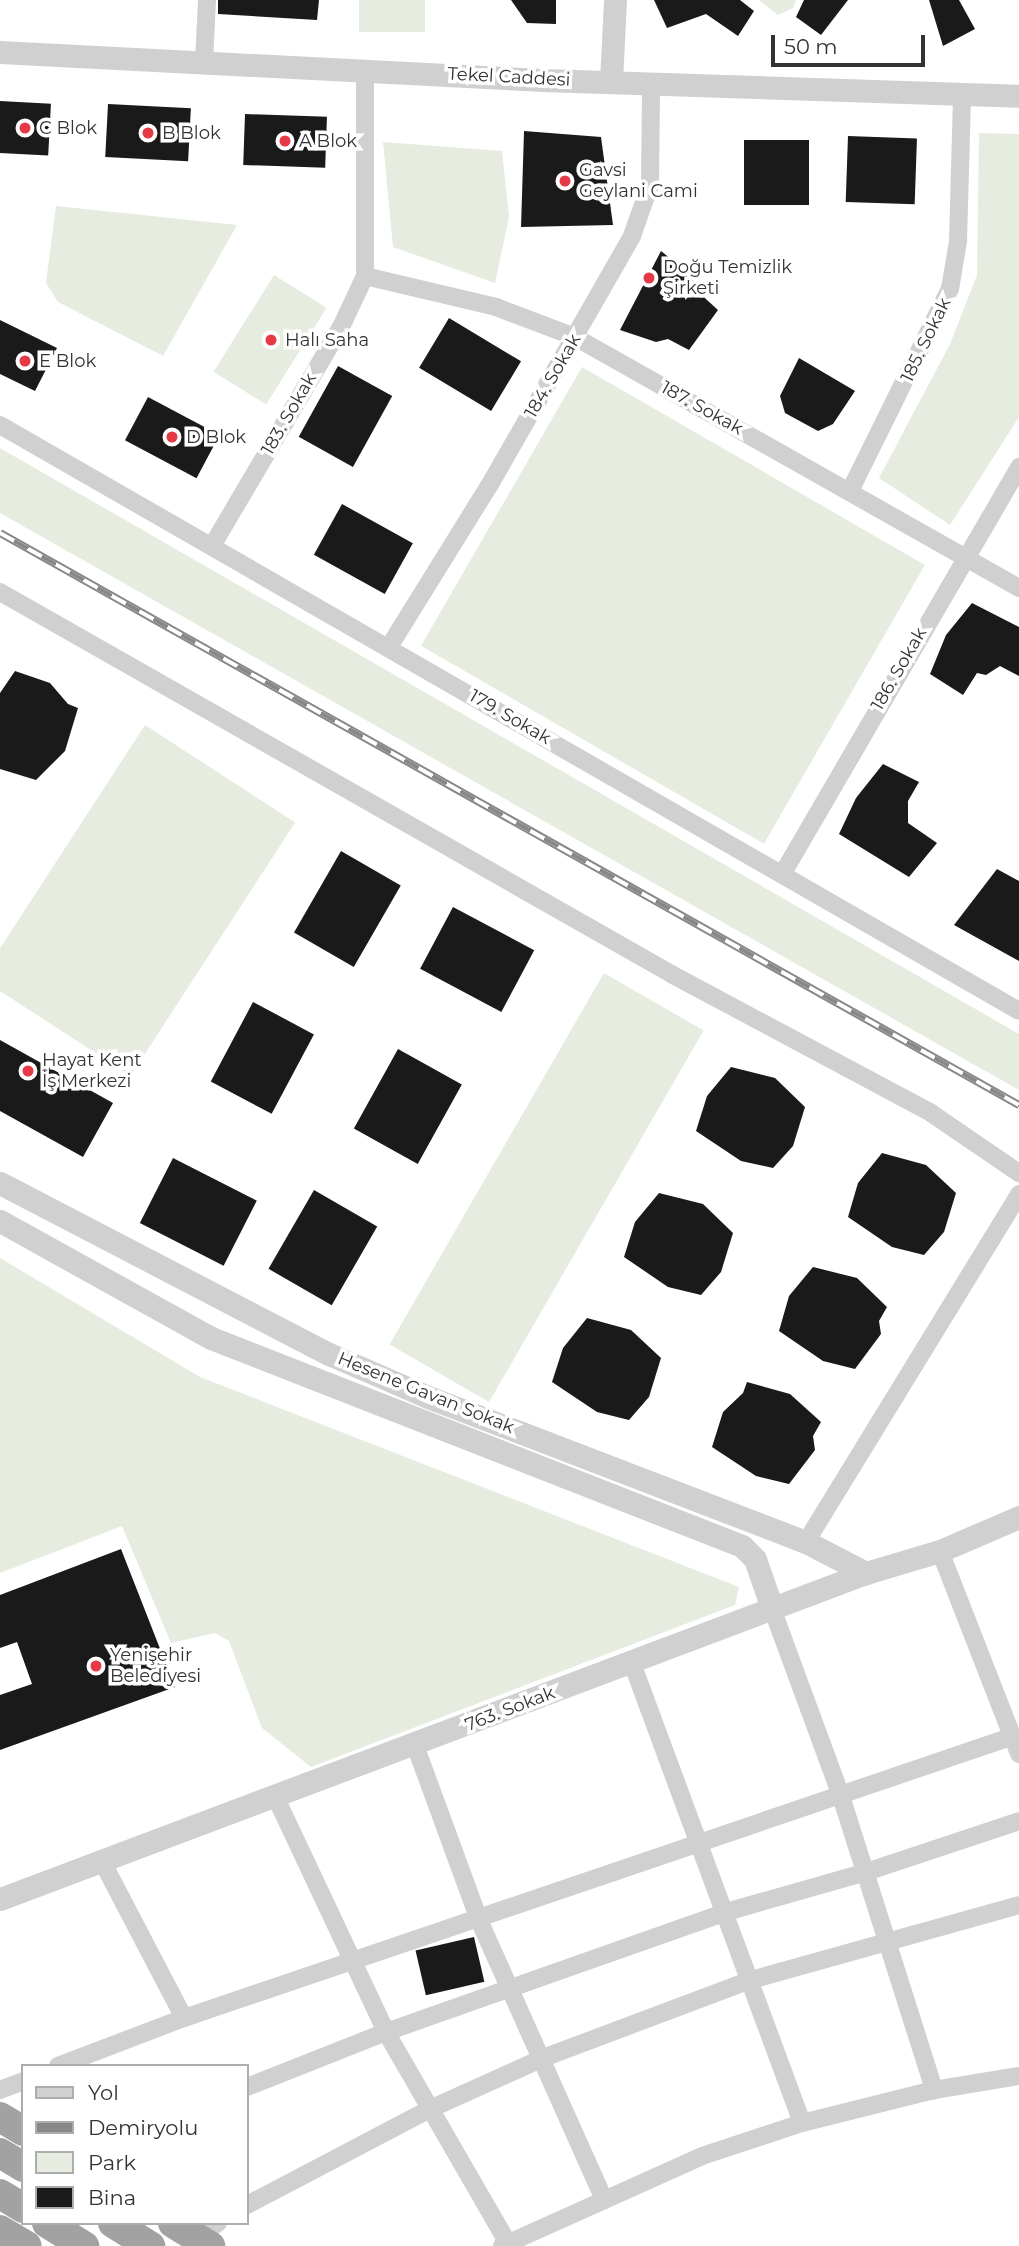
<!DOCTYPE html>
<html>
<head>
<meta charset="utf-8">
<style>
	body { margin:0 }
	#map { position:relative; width:1019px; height:2246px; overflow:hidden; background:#fff; font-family:Montserrat,sans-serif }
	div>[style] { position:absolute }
	.green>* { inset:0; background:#e6ecdf; transform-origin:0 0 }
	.building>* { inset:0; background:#1a1a1a; transform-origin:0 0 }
	.minor>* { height:18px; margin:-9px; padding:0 9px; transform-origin:9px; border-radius:9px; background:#d0d0d0 }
	.tertiary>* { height:23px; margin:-11.5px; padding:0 11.5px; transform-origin:11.5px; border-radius:11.5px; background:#d0d0d0 }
	.trunk>* { height:30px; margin:-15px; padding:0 15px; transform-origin:15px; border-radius:15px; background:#a2a2a2 }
	.rail>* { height:8px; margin-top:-4px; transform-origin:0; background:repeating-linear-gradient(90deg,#fff 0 16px,#888 0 32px); box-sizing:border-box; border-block:2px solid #888 }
	.dots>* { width:19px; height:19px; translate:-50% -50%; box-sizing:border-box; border:4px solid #fff; border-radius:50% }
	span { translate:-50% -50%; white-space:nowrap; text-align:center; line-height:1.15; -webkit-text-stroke:7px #fff; paint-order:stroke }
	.street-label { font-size:18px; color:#333 }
	.poi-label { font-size:18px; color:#333 }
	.left { translate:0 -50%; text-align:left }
	.legend { position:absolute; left:21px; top:2064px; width:228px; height:161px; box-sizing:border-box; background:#fff; border:2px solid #adadad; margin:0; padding:9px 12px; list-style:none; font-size:21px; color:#333 }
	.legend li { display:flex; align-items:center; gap:14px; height:35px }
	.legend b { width:35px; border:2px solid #adadad }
	.scale { position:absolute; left:771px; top:35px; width:154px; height:32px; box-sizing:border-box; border:4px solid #333; border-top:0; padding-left:9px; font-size:21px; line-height:24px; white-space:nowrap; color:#333; -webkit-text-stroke:5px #fff; paint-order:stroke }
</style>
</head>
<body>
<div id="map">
	<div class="green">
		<div style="left:359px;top:0;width:66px;height:32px"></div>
		<div style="clip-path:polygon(759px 0,796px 0,793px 8px,778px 15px)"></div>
		<div style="clip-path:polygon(979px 133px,1019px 134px,1019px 417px,950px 525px,879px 478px,950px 344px,977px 275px)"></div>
		<div style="clip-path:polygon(383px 142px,502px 151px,509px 217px,495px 283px,393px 247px)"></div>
		<div style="clip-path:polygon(56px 206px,237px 225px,163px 356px,58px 302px,46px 283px)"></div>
		<div style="left:274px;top:275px;width:62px;height:114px;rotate:32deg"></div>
		<div style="left:582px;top:367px;width:396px;height:322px;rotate:30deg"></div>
		<div style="clip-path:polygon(0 448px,1019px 1034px,1019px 1090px,0 513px)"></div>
		<div style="left:145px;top:725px;width:179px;height:302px;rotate:33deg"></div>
		<div style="left:604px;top:973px;width:115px;height:429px;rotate:30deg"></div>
		<div style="clip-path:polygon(0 1258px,200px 1377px,739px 1587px,735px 1605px,311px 1767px,262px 1728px,229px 1641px,215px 1633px,171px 1643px,122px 1526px,0 1573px)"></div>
	</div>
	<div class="building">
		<div style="clip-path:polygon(218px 0,319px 0,317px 20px,218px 14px)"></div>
		<div style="clip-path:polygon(511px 0,556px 0,556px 24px,527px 23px)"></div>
		<div style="clip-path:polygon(654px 0,740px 0,754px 11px,738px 36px,706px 14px,667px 28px)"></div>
		<div style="clip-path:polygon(804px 0,848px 0,821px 35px,796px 17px)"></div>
		<div style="clip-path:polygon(929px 0,959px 0,975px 29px,943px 46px)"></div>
		<div style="left:0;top:101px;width:51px;height:52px;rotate:3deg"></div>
		<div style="left:108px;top:104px;width:83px;height:53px;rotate:3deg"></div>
		<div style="left:245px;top:114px;width:82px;height:51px;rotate:2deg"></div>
		<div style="clip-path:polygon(524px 131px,601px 137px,613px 225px,521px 227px)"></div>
		<div style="left:848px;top:136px;width:69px;height:66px;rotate:2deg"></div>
		<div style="left:744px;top:140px;width:65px;height:65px"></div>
		<div style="clip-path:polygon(661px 251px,692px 276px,696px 290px,718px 310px,689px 350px,668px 339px,656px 342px,620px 330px)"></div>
		<div style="left:449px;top:318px;width:84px;height:58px;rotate:31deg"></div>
		<div style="clip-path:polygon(0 320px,57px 348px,35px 391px,0 374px)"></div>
		<div style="clip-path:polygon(799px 358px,855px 391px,833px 424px,818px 431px,785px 413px,780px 396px)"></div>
		<div style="left:338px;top:366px;width:62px;height:81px;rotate:29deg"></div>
		<div style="left:148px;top:397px;width:81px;height:49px;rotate:28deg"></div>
		<div style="left:342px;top:504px;width:81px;height:58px;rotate:29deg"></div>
		<div style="clip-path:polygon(972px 603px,1019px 627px,1019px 676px,1000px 666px,986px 675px,977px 673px,963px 695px,930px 674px,946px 635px)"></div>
		<div style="clip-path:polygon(15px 671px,50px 683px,68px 704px,78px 708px,65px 751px,36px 780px,0 769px,0 693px)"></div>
		<div style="clip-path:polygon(883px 764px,919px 782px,908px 801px,908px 823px,937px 843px,909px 877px,839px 834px,856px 798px)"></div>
		<div style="left:341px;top:851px;width:69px;height:94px;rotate:30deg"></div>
		<div style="clip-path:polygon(997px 869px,1019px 881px,1019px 961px,954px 925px)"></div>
		<div style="left:453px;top:907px;width:92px;height:70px;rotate:28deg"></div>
		<div style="left:253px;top:1002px;width:69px;height:90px;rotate:28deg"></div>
		<div style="clip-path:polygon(0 1040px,113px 1103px,83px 1157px,0 1111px)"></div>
		<div style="left:398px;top:1049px;width:73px;height:91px;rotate:29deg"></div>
		<div style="clip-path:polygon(731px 1067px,775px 1078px,805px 1107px,793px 1146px,773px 1168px,741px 1161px,696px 1131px,707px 1096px)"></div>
		<div style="clip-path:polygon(882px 1153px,926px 1165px,956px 1193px,944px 1232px,924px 1255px,892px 1247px,848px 1217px,858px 1183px)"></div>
		<div style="left:173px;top:1158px;width:94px;height:73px;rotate:27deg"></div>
		<div style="left:314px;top:1190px;width:73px;height:91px;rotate:30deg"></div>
		<div style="clip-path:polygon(659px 1193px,703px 1204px,733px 1233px,721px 1272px,701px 1295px,668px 1287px,624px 1257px,635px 1222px)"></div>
		<div style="clip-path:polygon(813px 1267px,857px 1278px,887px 1307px,879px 1321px,881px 1334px,855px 1369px,823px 1361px,779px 1331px,789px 1296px)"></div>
		<div style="clip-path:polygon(587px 1318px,631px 1330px,661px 1358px,649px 1397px,629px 1420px,597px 1412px,552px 1382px,563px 1348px)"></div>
		<div style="clip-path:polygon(747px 1382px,790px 1394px,821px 1422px,813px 1436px,815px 1450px,789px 1484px,756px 1476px,712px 1447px,723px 1412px,743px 1393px)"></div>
		<div style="clip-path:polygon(121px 1549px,175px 1687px,0 1750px,0 1695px,32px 1684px,17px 1642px,0 1648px,0 1595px)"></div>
		<div style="left:474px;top:1937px;width:46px;height:60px;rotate:77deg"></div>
	</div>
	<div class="minor">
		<div style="left:204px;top:62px;width:62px;rotate:-87.2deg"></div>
		<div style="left:365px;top:276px;width:135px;rotate:13.3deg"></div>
		<div style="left:496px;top:307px;width:85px;rotate:20.8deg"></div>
		<div style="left:575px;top:337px;width:510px;rotate:29.48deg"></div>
		<div style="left:0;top:425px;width:1175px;rotate:29.9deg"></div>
		<div style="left:850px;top:491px;width:225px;rotate:-63.7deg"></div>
		<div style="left:950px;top:289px;width:49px;rotate:-80.5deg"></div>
		<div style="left:958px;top:241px;width:147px;rotate:-88.4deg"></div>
		<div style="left:212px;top:546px;width:256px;rotate:-59.5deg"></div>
		<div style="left:342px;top:325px;width:54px;rotate:-64.9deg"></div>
		<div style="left:365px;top:276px;width:206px;rotate:-90deg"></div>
		<div style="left:0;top:592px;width:774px;rotate:29.64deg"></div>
		<div style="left:673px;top:975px;width:293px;rotate:28.1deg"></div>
		<div style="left:931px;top:1113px;width:107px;rotate:34.3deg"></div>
		<div style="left:389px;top:647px;width:190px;rotate:-58.2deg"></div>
		<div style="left:489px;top:486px;width:288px;rotate:-60.2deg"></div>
		<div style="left:632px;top:236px;width:54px;rotate:-70.6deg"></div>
		<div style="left:650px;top:185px;width:102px;rotate:-89.4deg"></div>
		<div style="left:783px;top:873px;width:470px;rotate:-59.8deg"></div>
		<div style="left:806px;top:1542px;width:408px;rotate:-58.5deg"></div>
		<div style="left:940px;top:1551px;width:218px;rotate:68.7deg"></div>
		<div style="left:773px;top:1611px;width:194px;rotate:69.8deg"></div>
		<div style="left:840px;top:1793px;width:312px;rotate:72.4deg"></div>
		<div style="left:632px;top:1663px;width:490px;rotate:69.7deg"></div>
		<div style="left:415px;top:1745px;width:186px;rotate:69.9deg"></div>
		<div style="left:479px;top:1920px;width:307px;rotate:65.9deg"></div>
		<div style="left:276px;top:1798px;width:259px;rotate:64.8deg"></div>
		<div style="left:386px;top:2032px;width:244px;rotate:60deg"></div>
		<div style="left:103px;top:1863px;width:175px;rotate:62.4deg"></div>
		<div style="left:58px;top:2066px;width:135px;rotate:-20.9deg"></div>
		<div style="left:184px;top:2018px;width:873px;rotate:-18.77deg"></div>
		<div style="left:247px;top:2087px;width:149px;rotate:-21.6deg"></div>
		<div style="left:386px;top:2032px;width:361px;rotate:-19.4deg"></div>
		<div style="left:726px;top:1912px;width:142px;rotate:-15.9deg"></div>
		<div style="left:863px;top:1873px;width:164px;rotate:-18.4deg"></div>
		<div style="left:0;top:2090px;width:25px;rotate:-21deg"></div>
		<div style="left:247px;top:2205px;width:207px;rotate:-27.7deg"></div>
		<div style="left:430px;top:2109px;width:124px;rotate:-24.3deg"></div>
		<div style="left:543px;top:2058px;width:222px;rotate:-20.6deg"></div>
		<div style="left:751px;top:1980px;width:278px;rotate:-15.6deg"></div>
		<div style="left:197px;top:2238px;width:26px;rotate:-36deg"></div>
		<div style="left:502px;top:2246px;width:219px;rotate:-24.2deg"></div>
		<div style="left:702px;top:2156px;width:105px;rotate:-18.3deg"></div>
		<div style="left:802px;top:2123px;width:136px;rotate:-14deg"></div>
		<div style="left:934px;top:2090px;width:86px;rotate:-9.4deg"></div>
	</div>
	<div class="tertiary">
		<div style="left:0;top:52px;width:544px;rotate:2.95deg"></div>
		<div style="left:543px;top:80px;width:476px;rotate:1.9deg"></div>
		<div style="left:611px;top:82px;width:82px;rotate:-87.2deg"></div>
		<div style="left:0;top:1183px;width:371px;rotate:27.5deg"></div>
		<div style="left:329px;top:1354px;width:108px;rotate:23.5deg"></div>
		<div style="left:428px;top:1397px;width:405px;rotate:21deg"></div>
		<div style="left:806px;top:1542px;width:68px;rotate:27.3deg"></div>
		<div style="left:0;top:1221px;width:241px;rotate:29deg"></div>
		<div style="left:211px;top:1338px;width:570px;rotate:21.39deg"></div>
		<div style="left:742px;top:1546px;width:18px;rotate:45deg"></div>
		<div style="left:755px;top:1559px;width:55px;rotate:70.9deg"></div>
		<div style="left:0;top:1899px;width:925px;rotate:-20.63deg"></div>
		<div style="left:866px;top:1573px;width:77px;rotate:-16.6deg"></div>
		<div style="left:940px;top:1551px;width:86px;rotate:-23.3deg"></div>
	</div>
	<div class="trunk">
		<div style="left:0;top:2117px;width:27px;rotate:31deg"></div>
		<div style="left:0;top:2153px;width:27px;rotate:31deg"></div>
		<div style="left:0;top:2194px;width:27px;rotate:31deg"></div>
		<div style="left:47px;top:2223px;width:44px;rotate:31.9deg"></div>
		<div style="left:113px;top:2223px;width:44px;rotate:31.9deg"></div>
		<div style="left:173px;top:2223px;width:44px;rotate:31.9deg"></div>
		<div style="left:0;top:2230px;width:31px;rotate:31deg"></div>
	</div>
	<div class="rail">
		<div style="left:0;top:533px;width:1169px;rotate:29.31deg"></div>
	</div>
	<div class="dots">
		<div style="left:25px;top:128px;background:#e63946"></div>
		<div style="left:148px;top:133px;background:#e63946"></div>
		<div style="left:285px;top:141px;background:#e63946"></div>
		<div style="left:565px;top:181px;background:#e63946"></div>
		<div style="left:649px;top:278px;background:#e63946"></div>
		<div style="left:271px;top:340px;background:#e63946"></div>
		<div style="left:25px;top:361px;background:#e63946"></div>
		<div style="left:172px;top:437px;background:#e63946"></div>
		<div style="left:28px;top:1071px;background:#e63946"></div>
		<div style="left:96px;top:1666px;background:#e63946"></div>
	</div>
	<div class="street-label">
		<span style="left:509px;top:77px;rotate:3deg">Tekel Caddesi</span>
		<span style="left:926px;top:340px;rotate:-64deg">185. Sokak</span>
		<span style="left:553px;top:376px;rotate:-60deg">184. Sokak</span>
		<span style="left:702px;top:408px;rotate:29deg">187. Sokak</span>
		<span style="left:289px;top:414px;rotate:-60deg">183. Sokak</span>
		<span style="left:899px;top:669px;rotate:-60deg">186. Sokak</span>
		<span style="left:510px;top:717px;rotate:30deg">179. Sokak</span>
		<span style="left:426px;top:1393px;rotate:22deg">Hesene Gavan Sokak</span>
		<span style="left:510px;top:1709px;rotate:-21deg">763. Sokak</span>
	</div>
	<div class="poi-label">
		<span class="left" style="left:39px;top:128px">C Blok</span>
		<span class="left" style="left:162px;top:133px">B Blok</span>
		<span class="left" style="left:299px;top:141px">A Blok</span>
		<span class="left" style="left:579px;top:181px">Gavsi<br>Geylani Cami</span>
		<span class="left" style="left:663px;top:278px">Doğu Temizlik<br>Şirketi</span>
		<span class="left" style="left:285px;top:340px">Halı Saha</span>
		<span class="left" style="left:39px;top:361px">E Blok</span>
		<span class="left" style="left:186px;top:437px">D Blok</span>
		<span class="left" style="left:42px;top:1071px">Hayat Kent<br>İş Merkezi</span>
		<span class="left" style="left:110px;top:1666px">Yenişehir<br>Belediyesi</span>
	</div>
	<ul class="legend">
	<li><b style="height:9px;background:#d0d0d0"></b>Yol</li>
	<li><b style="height:9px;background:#888"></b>Demiryolu</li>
	<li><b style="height:19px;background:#e6ecdf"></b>Park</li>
	<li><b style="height:19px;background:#1a1a1a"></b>Bina</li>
	</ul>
	<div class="scale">50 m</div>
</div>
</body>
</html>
